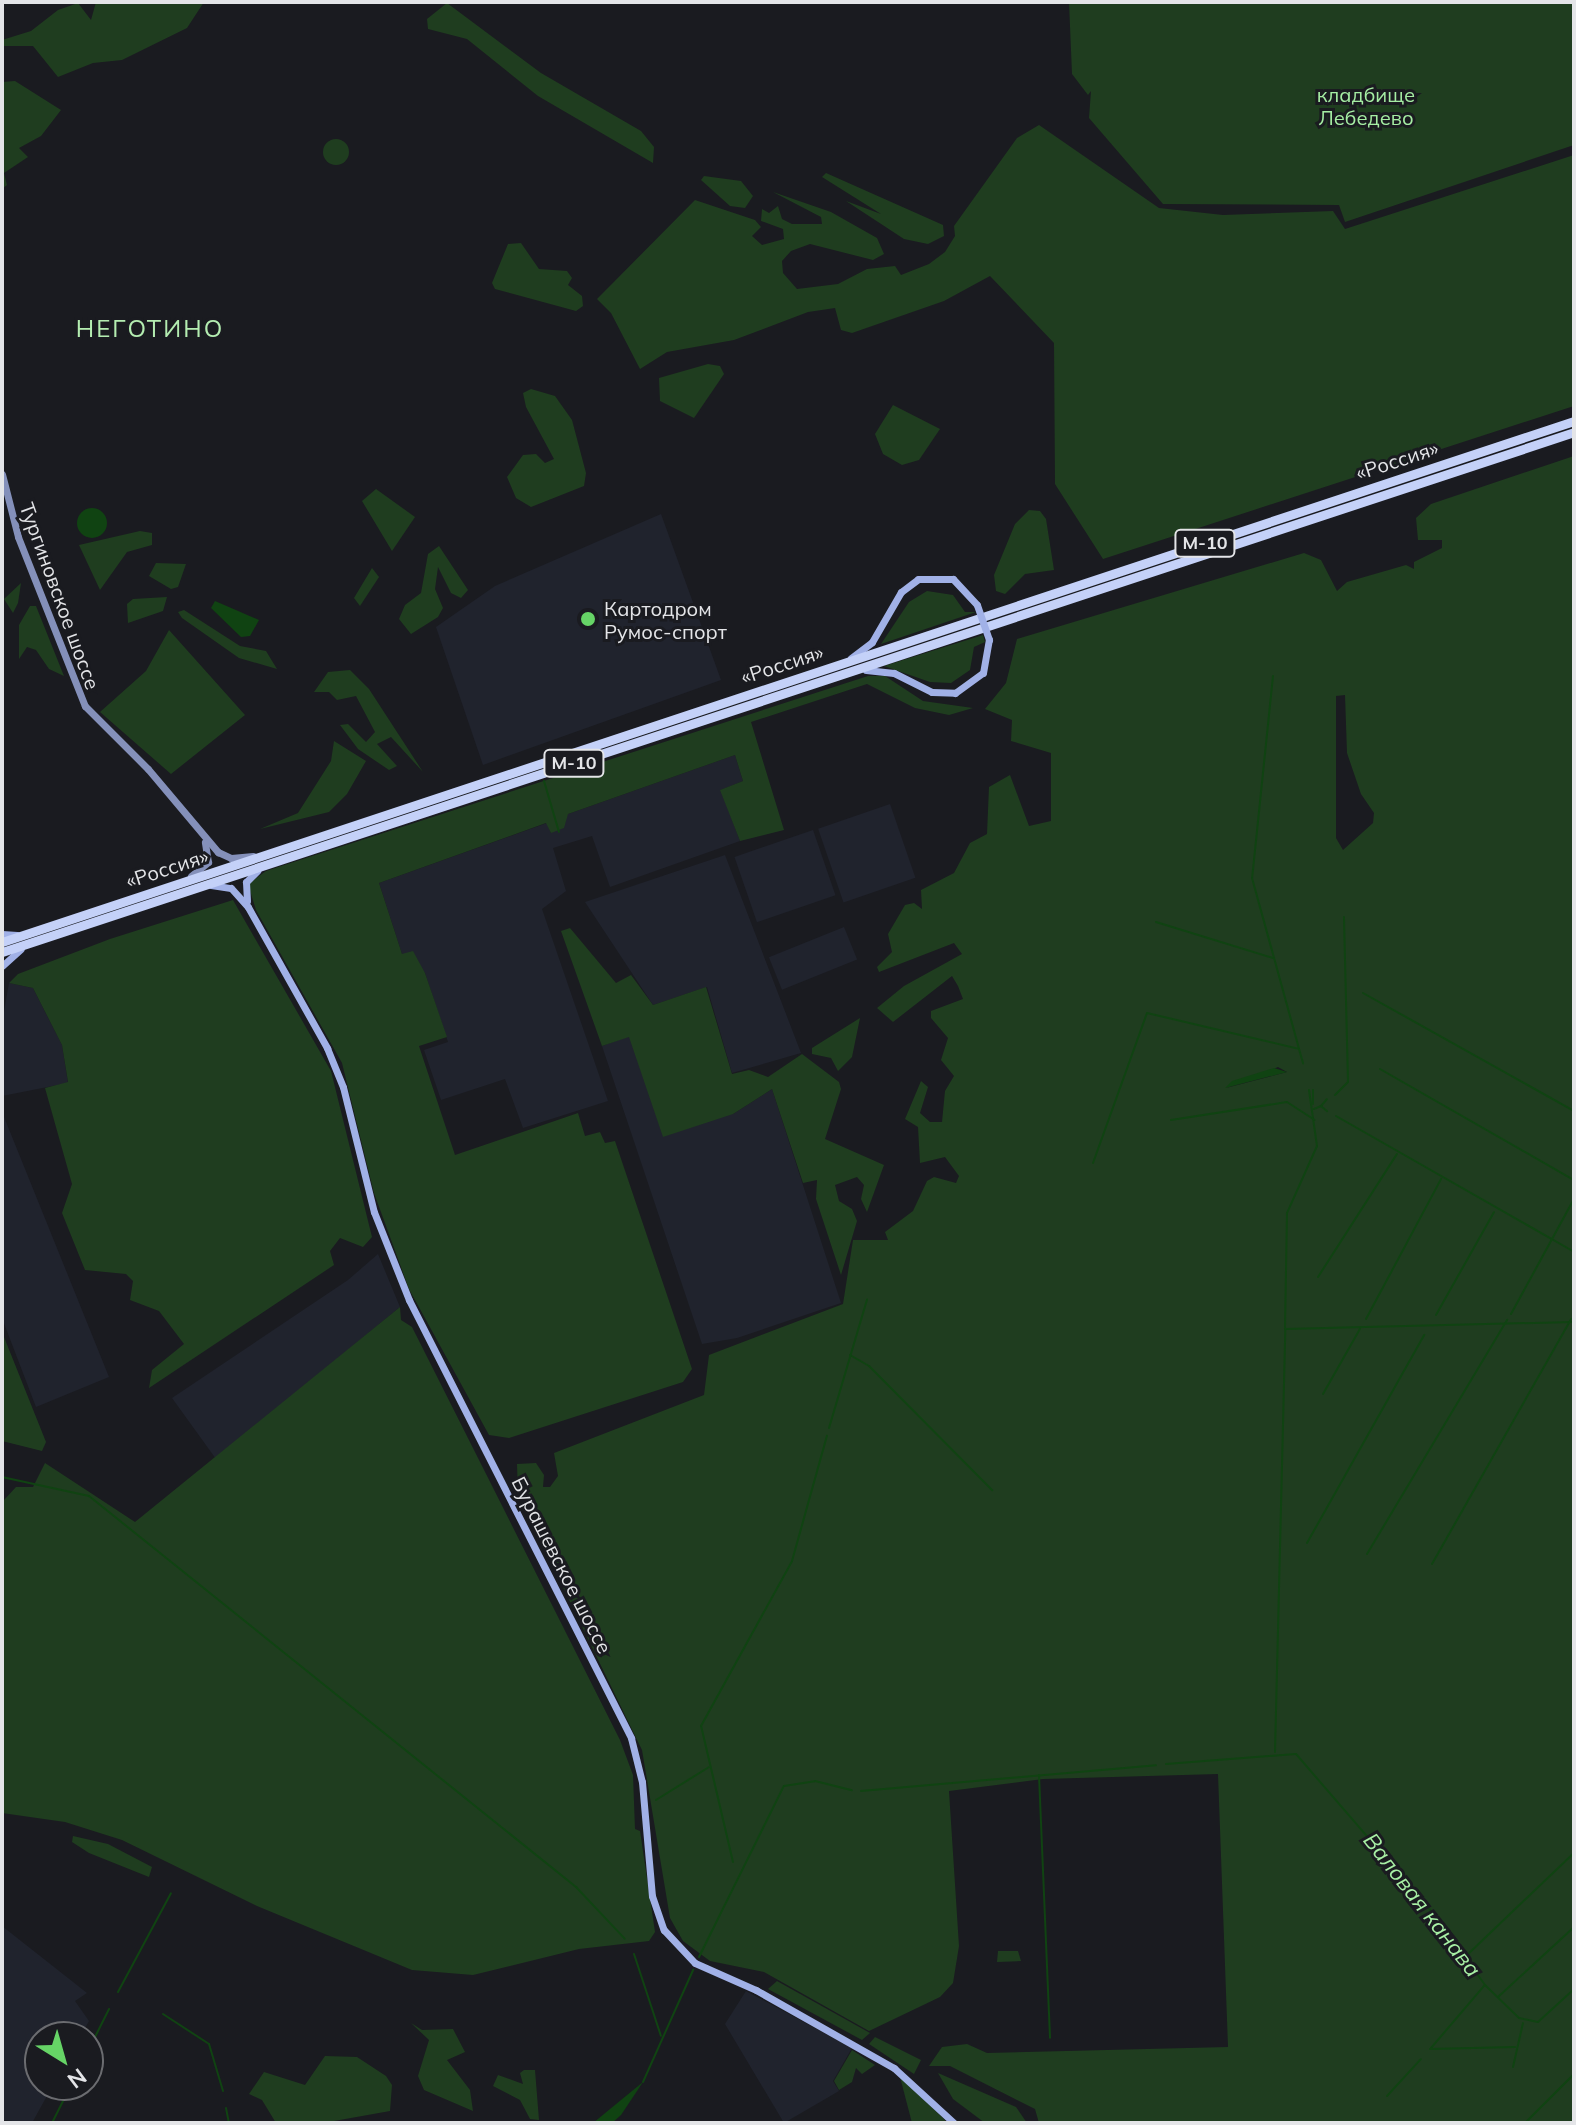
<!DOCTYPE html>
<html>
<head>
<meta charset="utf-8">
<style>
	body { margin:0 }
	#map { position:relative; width:1576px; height:2125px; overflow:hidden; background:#1a1b20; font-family:Mulish,sans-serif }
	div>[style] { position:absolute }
	.built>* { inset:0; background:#20232d; transform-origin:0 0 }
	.green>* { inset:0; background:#1f3d1f }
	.round { border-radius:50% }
	.water>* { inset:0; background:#104312 }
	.stream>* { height:2px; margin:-1px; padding:0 1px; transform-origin:1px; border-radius:1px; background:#104312 }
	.secondary>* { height:7px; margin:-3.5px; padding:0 3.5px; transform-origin:3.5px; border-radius:3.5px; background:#8490ba }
	.primary>* { height:7px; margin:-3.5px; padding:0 3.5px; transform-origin:3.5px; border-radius:3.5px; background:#a1b1e7 }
	.highway>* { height:9px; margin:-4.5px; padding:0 4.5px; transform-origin:4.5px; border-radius:4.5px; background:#c4d1f8 }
	.primary-bridge>* { height:7px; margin:-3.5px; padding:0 3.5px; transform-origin:3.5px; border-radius:3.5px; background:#a1b1e7 }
	.dots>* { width:22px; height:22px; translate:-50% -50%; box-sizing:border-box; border:4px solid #1a1b20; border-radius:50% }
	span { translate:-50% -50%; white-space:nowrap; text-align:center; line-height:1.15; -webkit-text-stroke:6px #1a1b20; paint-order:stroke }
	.shield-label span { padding:2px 6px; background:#1a1b20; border:2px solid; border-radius:6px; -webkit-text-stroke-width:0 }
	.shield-label { font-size:18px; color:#e4e5e8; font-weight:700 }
	.park-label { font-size:20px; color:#a5eda3 }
	.street-label { font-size:20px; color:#e4e5e8 }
	.poi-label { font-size:20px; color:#e4e5e8 }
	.left { translate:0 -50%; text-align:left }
	.water-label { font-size:22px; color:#a8f0a5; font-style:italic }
	.quarter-label { font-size:24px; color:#b4edb1; letter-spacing:2px }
	.frame { position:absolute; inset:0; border:4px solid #e4e5e8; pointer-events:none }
	.north { position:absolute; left:24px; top:2021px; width:80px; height:80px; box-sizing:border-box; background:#1a1b20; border:2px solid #6b6c70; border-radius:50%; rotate:143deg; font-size:22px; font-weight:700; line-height:32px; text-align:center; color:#e4e5e8 }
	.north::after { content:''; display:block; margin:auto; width:28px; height:36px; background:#66d466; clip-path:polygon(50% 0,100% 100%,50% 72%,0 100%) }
</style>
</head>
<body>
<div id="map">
	<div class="built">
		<div style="clip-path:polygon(661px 514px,721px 680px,483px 765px,436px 627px,495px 586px)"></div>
		<div style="clip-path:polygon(735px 755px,743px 781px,721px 790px,740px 841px,610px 887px,592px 836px,553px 848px,566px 891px,542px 909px,608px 1101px,523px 1128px,505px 1079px,441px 1100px,424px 1050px,448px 1042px,425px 973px,402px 954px,379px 883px,547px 823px,551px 833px,568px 814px)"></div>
		<div style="left:890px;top:804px;width:78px;height:76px;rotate:71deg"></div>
		<div style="left:813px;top:830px;width:69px;height:83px;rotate:71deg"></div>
		<div style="clip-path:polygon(725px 855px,801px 1053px,732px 1073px,707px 987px,653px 1005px,585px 902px)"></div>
		<div style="left:844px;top:927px;width:35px;height:81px;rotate:68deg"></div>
		<div style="clip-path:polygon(9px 983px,33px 988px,62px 1045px,68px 1083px,2px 1096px,2px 1023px)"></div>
		<div style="clip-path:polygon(629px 1036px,733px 1114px,772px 1089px,841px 1303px,737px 1338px,702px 1344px,602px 1046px)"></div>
		<div style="clip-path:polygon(2px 1112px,109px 1377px,36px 1407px,2px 1318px)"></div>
		<div style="clip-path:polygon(378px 1254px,400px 1307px,216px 1459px,172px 1398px,348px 1280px)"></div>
		<div style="clip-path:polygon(2px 1926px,87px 1993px,75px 2001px,89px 2021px,80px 2037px,40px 2037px,40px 2085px,53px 2085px,32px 2123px,2px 2120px)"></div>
		<div style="clip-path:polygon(746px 1991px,852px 2048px,833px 2081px,839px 2091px,784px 2123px,725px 2024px)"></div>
	</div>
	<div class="green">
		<div style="clip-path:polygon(96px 2px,204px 2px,187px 28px,122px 60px,93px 63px,58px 77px,33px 46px,2px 46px,2px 40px,31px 31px,58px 10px,78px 3px,91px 20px)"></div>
		<div style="clip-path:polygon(1069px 2px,1574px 2px,1574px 145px,1345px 222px,1339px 205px,1163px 204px,1089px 118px,1091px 91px,1088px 95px,1072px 74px)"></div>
		<div style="clip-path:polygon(447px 3px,541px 73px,641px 131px,654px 147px,653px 163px,538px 96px,467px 39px,428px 29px,427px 19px)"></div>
		<div style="clip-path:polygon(15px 81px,61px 110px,41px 136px,19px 148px,28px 157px,4px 173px,7px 185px,2px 189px,2px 82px)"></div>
		<div style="clip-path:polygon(1039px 125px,1159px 208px,1223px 215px,1333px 211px,1345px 229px,1574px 155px,1574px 406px,1103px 559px,1055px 484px,1054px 343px,990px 276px,944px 301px,852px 333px,841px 330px,835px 308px,808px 312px,734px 340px,667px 352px,640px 369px,611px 313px,597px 299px,695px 200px,755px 220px,761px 227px,752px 236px,762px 245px,784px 239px,783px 229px,761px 221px,762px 209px,769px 213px,778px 206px,782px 219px,792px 224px,822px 224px,821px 217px,773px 192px,831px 212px,877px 238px,884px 254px,873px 260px,810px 244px,791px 251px,782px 261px,783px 273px,797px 289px,838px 284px,867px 269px,895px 266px,901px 275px,929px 264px,945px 252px,955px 236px,954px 226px,1017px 138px)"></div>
		<div class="round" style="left:323px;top:139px;width:26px;height:26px"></div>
		<div style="clip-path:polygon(826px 173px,943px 225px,944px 236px,928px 244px,904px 239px,846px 201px,881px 214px,822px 177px)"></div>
		<div style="clip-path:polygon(704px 176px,741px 181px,753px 196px,745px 208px,730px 206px,701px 180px)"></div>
		<div style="clip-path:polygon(521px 243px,539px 269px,567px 271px,572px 278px,568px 285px,582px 296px,583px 306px,576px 311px,495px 289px,492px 283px,508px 244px)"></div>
		<div style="clip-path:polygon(708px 364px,720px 366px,724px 374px,694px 418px,660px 401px,659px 378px)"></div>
		<div style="clip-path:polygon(531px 389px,555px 396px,572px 420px,586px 473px,584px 486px,531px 507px,516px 498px,507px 477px,523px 455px,536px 454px,545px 463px,554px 459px,526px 407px,523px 393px)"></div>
		<div style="clip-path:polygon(893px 405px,940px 429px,919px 460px,902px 465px,883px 454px,875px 434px)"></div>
		<div style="clip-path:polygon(evenodd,1574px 456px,1574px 2123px,1039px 2123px,1035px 2109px,950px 2066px,929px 2066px,942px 2047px,967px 2044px,987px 2053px,1228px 2047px,1218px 1774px,1043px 1779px,949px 1791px,959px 1946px,953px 1983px,940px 1997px,869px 2031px,764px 1972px,710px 1961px,683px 1941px,670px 1918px,642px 1750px,518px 1495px,517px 1464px,536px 1463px,544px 1475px,543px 1487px,550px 1487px,558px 1476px,554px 1453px,704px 1395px,709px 1355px,843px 1304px,853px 1240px,888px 1240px,885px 1232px,913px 1211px,927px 1181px,934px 1177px,956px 1183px,959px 1176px,945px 1157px,920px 1163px,918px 1127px,905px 1119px,921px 1081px,928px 1087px,920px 1113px,930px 1122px,942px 1122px,945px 1091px,954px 1076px,941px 1060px,948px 1038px,931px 1018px,931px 1011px,963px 999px,958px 986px,952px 976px,893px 1022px,877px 1008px,904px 986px,962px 954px,954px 943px,879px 972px,877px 967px,892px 952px,888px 934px,905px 905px,914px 903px,922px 909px,921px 890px,954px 873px,970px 843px,987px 834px,989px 787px,1010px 775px,1029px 826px,1051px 821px,1051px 753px,1011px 741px,1012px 720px,985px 709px,1006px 683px,1017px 639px,1304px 553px,1321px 560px,1337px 591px,1347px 582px,1406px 565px,1414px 569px,1414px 562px,1442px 548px,1442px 540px,1418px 540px,1416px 518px,1431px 504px,1574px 456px,1345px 695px,1347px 753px,1361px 794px,1374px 813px,1373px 823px,1343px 850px,1336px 838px,1336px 696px,1345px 695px,1574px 456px,1278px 1067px,1287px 1072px,1226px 1088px,1278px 1067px)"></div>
		<div style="clip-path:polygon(376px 489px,415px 517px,392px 551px,362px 501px)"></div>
		<div style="clip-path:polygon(1029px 510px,1040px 511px,1046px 519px,1054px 570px,1025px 574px,1005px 594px,996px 591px,994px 575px,1015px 524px)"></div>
		<div style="clip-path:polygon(140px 531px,152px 533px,152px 545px,127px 552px,100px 590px,79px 545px)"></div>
		<div style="clip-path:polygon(439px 546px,468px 590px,461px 598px,451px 593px,438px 567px,435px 589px,443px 608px,438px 617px,411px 634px,399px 619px,405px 605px,421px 593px,428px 554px)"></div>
		<div style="clip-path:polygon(156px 563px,186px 564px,178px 587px,171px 589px,149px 576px)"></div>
		<div style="clip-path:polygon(372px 568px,379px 577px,360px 606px,354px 598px)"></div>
		<div style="clip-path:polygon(21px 583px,18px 603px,13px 613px,4px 599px)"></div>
		<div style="clip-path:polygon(927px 591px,953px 595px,965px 612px,976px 612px,881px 644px,909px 602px)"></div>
		<div style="clip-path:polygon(167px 597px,163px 611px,128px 623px,127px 604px,133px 599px)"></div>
		<div style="clip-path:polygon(30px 606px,36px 606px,64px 676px,49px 669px,36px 650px,27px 647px,19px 659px,19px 625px)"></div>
		<div style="clip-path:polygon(184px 610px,240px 646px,266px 651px,277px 669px,239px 658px,182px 618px,178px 612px)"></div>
		<div style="clip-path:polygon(169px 630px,245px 715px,171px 774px,100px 712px,146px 671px)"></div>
		<div style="clip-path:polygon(983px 635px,985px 642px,974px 647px,970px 670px,951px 683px,930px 682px,884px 666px)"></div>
		<div style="clip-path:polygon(350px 670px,369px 689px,423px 772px,391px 737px,377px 744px,397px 766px,389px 770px,358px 749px,340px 725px,348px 724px,366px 742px,375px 732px,356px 696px,337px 700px,329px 692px,314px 692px,328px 672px)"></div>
		<div style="clip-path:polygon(868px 676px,885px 676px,923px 701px,973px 708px,949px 715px,915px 708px,867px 684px,751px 722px,784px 830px,740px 841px,720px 790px,743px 781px,735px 755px,568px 814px,564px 828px,551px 833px,546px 823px,379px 883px,402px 954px,413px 951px,425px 973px,447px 1037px,419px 1046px,455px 1155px,578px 1113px,585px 1136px,600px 1132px,605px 1143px,615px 1141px,692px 1369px,683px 1382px,509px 1438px,489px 1435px,409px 1289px,374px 1193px,342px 1063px,256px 910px,248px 884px,266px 871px)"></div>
		<div style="clip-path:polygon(334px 741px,366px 761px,347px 794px,329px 812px,260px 829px,298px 813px,331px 761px)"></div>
		<div style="clip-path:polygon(233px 900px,331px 1071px,372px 1237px,363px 1247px,340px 1238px,330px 1251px,334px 1265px,149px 1388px,152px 1370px,184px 1344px,159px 1311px,130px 1300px,133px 1281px,126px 1274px,85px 1270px,62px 1213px,72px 1184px,45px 1088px,68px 1082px,62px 1045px,33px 988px,9px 983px,18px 974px,110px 939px)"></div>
		<div style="clip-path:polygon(570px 928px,616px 983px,631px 975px,653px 1005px,706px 987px,732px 1074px,749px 1070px,768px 1077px,802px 1054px,839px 1082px,841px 1089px,825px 1139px,884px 1165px,867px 1212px,861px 1199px,864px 1185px,857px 1177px,835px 1185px,839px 1201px,852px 1209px,857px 1221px,841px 1275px,816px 1199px,817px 1180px,803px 1183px,772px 1089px,733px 1114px,663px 1137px,629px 1037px,602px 1046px,561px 931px)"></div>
		<div style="clip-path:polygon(860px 1018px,852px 1057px,838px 1071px,831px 1058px,812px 1054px,812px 1048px)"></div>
		<div style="clip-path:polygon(400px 1307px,401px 1320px,412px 1327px,620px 1740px,633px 1775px,635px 1829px,640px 1831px,655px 1932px,649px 1941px,579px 1949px,473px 1975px,412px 1970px,257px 1906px,122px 1840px,65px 1822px,2px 1813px,4px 1500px,16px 1487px,33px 1487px,45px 1463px,135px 1522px)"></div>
		<div style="clip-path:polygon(2px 1332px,46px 1442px,42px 1451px,2px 1441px)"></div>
		<div style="clip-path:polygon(73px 1836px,108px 1844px,152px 1867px,149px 1877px,89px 1853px,72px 1842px)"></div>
		<div style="clip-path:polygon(998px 1951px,1018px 1951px,1021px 1961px,997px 1962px)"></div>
		<div style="clip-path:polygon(777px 1981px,870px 2033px,862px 2040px,768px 1989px)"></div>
		<div style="clip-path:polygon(411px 2023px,422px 2030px,453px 2029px,465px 2052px,447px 2060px,470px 2090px,473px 2111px,424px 2090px,418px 2076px,429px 2040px)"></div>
		<div style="clip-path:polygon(875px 2037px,921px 2060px,914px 2074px,869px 2044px)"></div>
		<div style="clip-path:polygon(852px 2050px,875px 2065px,862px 2074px,856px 2068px,852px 2082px,839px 2090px,834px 2081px)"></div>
		<div style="clip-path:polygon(325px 2056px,357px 2057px,386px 2076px,392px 2085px,390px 2111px,323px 2123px,276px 2123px,262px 2100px,249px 2094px,264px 2072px,305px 2085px)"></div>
		<div style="clip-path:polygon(524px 2070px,535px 2070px,539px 2120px,530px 2119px,520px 2100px,493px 2086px,498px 2075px,523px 2084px,520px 2073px)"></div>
		<div style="clip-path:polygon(938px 2073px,1016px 2107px,1027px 2123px,985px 2123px,953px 2099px)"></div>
		<div style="clip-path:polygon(900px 2077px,943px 2118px,947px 2123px,912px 2123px)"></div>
	</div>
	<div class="water">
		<div class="round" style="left:77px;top:508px;width:30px;height:30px"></div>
		<div style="clip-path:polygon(215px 601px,259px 620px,250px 636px,241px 637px,211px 608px)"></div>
		<div style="clip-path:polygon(1274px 1068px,1287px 1072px,1225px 1088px,1232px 1081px)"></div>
		<div style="clip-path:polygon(643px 2082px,621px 2115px,612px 2123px,593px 2123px)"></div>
	</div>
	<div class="stream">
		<div style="left:1273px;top:676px;width:203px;rotate:95.9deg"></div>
		<div style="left:1252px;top:878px;width:177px;rotate:74.6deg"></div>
		<div style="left:544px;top:781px;width:53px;rotate:73.6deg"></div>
		<div style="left:1156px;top:922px;width:122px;rotate:17.1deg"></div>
		<div style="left:1363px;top:993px;width:242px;rotate:29.2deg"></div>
		<div style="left:1380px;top:1069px;width:224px;rotate:29.8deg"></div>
		<div style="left:1309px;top:1090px;width:57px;rotate:81.9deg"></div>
		<div style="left:1317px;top:1146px;width:73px;rotate:114.1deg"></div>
		<div style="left:1287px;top:1213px;width:116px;rotate:91deg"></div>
		<div style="left:1285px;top:1329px;width:289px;rotate:-1.4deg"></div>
		<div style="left:1335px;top:1095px;width:18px;rotate:-45deg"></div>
		<div style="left:1348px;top:1082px;width:165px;rotate:-91.4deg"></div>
		<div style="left:1313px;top:1104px;width:14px;rotate:-90deg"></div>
		<div style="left:1321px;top:1106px;width:9px;rotate:-49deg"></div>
		<div style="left:1314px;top:1109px;width:8px;rotate:-23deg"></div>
		<div style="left:1321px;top:1106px;width:8px;rotate:40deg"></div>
		<div style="left:1336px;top:1116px;width:274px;rotate:29.7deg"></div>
		<div style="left:1171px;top:1120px;width:117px;rotate:-8.8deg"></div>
		<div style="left:1287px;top:1102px;width:33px;rotate:33deg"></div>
		<div style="left:1093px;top:1163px;width:159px;rotate:-70.2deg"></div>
		<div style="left:1147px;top:1013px;width:156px;rotate:13.3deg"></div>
		<div style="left:1299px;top:1049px;width:15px;rotate:74deg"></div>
		<div style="left:1318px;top:1277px;width:146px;rotate:-57.3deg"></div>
		<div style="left:1511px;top:1314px;width:131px;rotate:-61.3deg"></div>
		<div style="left:1574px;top:1314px;width:1px;rotate:-90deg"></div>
		<div style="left:1436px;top:1315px;width:118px;rotate:-60.6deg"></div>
		<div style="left:1366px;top:1319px;width:159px;rotate:-61.8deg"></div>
		<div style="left:850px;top:1355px;width:22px;rotate:30deg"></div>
		<div style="left:869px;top:1366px;width:175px;rotate:45.2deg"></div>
		<div style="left:1323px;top:1394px;width:75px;rotate:-60.4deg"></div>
		<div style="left:829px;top:1428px;width:134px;rotate:-73.5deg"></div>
		<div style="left:2px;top:1477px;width:89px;rotate:12.3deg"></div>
		<div style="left:89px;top:1496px;width:625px;rotate:38.76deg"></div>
		<div style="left:576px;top:1887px;width:71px;rotate:46.7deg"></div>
		<div style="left:1307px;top:1543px;width:239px;rotate:-60.6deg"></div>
		<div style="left:1367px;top:1554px;width:273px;rotate:-59.1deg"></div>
		<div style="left:1432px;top:1564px;width:282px;rotate:-60.4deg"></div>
		<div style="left:1275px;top:1752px;width:422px;rotate:-88.6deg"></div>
		<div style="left:1166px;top:1764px;width:130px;rotate:-4.4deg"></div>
		<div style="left:1296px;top:1754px;width:202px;rotate:49.2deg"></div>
		<div style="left:1428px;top:1907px;width:97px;rotate:53.8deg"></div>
		<div style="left:1485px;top:1985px;width:47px;rotate:44.1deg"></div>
		<div style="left:1519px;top:2018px;width:19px;rotate:12deg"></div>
		<div style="left:1538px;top:2022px;width:49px;rotate:-42.5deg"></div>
		<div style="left:1039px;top:1775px;width:263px;rotate:87.6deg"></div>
		<div style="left:861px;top:1791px;width:296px;rotate:-5deg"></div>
		<div style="left:656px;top:1800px;width:62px;rotate:-31.9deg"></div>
		<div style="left:733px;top:1862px;width:140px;rotate:-103.2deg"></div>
		<div style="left:701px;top:1726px;width:188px;rotate:-61.1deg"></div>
		<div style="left:792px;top:1561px;width:130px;rotate:-74.4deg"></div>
		<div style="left:634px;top:1954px;width:86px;rotate:71.8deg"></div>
		<div style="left:699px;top:1957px;width:191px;rotate:-63.6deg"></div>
		<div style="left:784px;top:1786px;width:31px;rotate:-9deg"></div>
		<div style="left:815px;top:1781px;width:38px;rotate:14deg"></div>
		<div style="left:1465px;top:1957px;width:151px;rotate:-43.7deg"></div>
		<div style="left:118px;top:1992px;width:112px;rotate:-61.8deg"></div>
		<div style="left:1498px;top:1997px;width:103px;rotate:-42.6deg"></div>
		<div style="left:163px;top:2014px;width:55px;rotate:33.1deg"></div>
		<div style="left:209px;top:2044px;width:49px;rotate:73.4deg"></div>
		<div style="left:1431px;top:2048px;width:82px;rotate:-49.5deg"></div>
		<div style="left:1430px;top:2049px;width:85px;rotate:-1.3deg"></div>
		<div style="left:88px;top:2051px;width:47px;rotate:-63.4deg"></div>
		<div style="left:1513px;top:2067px;width:45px;rotate:-77.2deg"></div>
		<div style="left:643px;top:2082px;width:123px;rotate:-65.9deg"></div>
		<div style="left:1387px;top:2096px;width:50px;rotate:-47.4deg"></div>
		<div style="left:226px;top:2108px;width:15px;rotate:79deg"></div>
		<div style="left:52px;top:2123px;width:42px;rotate:-63.4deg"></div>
		<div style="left:1525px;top:2123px;width:69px;rotate:-45deg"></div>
	</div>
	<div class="secondary">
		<div style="left:2px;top:474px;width:65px;rotate:75.7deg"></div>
		<div style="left:18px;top:537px;width:182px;rotate:68.4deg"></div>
		<div style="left:85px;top:706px;width:89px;rotate:45deg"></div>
		<div style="left:148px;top:769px;width:109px;rotate:49.9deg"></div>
		<div style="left:218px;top:852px;width:14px;rotate:25deg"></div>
		<div style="left:231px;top:858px;width:22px;rotate:-5deg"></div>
		<div style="left:191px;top:876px;width:22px;rotate:-39deg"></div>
		<div style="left:208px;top:862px;width:20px;rotate:-99deg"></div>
	</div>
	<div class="primary">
		<div style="left:851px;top:658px;width:26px;rotate:-37deg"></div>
		<div style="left:872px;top:642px;width:58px;rotate:-59.9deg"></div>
		<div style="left:901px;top:592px;width:21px;rotate:-37deg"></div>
		<div style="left:918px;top:579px;width:35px"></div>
		<div style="left:953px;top:579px;width:35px;rotate:47deg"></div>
		<div style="left:866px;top:670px;width:28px;rotate:6deg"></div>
		<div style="left:894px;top:673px;width:42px;rotate:26.6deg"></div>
		<div style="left:932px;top:692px;width:23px;rotate:2deg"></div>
		<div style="left:955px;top:693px;width:34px;rotate:-36deg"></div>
		<div style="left:983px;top:673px;width:34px;rotate:-80deg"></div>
		<div style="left:211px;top:885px;width:20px;rotate:9deg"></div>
		<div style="left:231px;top:888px;width:25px;rotate:48deg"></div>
		<div style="left:248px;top:907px;width:162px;rotate:60.7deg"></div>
		<div style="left:327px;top:1048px;width:42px;rotate:67.7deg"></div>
		<div style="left:343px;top:1087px;width:129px;rotate:76.1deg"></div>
		<div style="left:374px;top:1212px;width:95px;rotate:68.3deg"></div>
		<div style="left:409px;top:1300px;width:491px;rotate:63.1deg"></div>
		<div style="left:631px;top:1738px;width:45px;rotate:76deg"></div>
		<div style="left:642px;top:1782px;width:114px;rotate:85deg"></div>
		<div style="left:652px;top:1896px;width:36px;rotate:71deg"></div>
		<div style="left:664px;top:1930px;width:45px;rotate:46.8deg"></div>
		<div style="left:695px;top:1963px;width:67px;rotate:23.9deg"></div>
		<div style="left:756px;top:1990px;width:159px;rotate:29.5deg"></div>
		<div style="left:894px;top:2068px;width:81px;rotate:42.5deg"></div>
		<div style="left:247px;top:901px;width:19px;rotate:-93deg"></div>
		<div style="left:246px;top:882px;width:16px;rotate:-45deg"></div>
		<div style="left:2px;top:934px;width:15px;rotate:4deg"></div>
		<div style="left:2px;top:966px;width:25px;rotate:-42deg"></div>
	</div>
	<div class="highway">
		<div style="left:2px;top:942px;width:1656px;rotate:-18.34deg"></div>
		<div style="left:2px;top:952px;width:1656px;rotate:-18.3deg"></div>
	</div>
	<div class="primary-bridge">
		<div style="left:977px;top:605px;width:37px;rotate:71deg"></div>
	</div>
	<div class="dots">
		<div style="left:588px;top:619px;background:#66d466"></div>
	</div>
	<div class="shield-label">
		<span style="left:1205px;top:543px">М-10</span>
		<span style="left:574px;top:763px">М-10</span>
	</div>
	<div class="park-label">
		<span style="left:1366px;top:106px">кладбище<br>Лебедево</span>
	</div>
	<div class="street-label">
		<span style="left:1397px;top:460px;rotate:-18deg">«Россия»</span>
		<span style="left:60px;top:596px;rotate:70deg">Тургиновское шоссе</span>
		<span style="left:782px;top:664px;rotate:-18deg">«Россия»</span>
		<span style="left:167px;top:868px;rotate:-18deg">«Россия»</span>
		<span style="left:562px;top:1565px;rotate:63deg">Бурашевское шоссе</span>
	</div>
	<div class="poi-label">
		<span class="left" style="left:604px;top:620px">Картодром<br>Румос-спорт</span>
	</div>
	<div class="water-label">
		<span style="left:1422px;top:1905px;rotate:52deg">Валовая канава</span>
	</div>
	<div class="quarter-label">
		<span style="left:150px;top:329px">НЕГОТИНО</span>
	</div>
	<div class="frame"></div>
	<div class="north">N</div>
</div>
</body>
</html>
